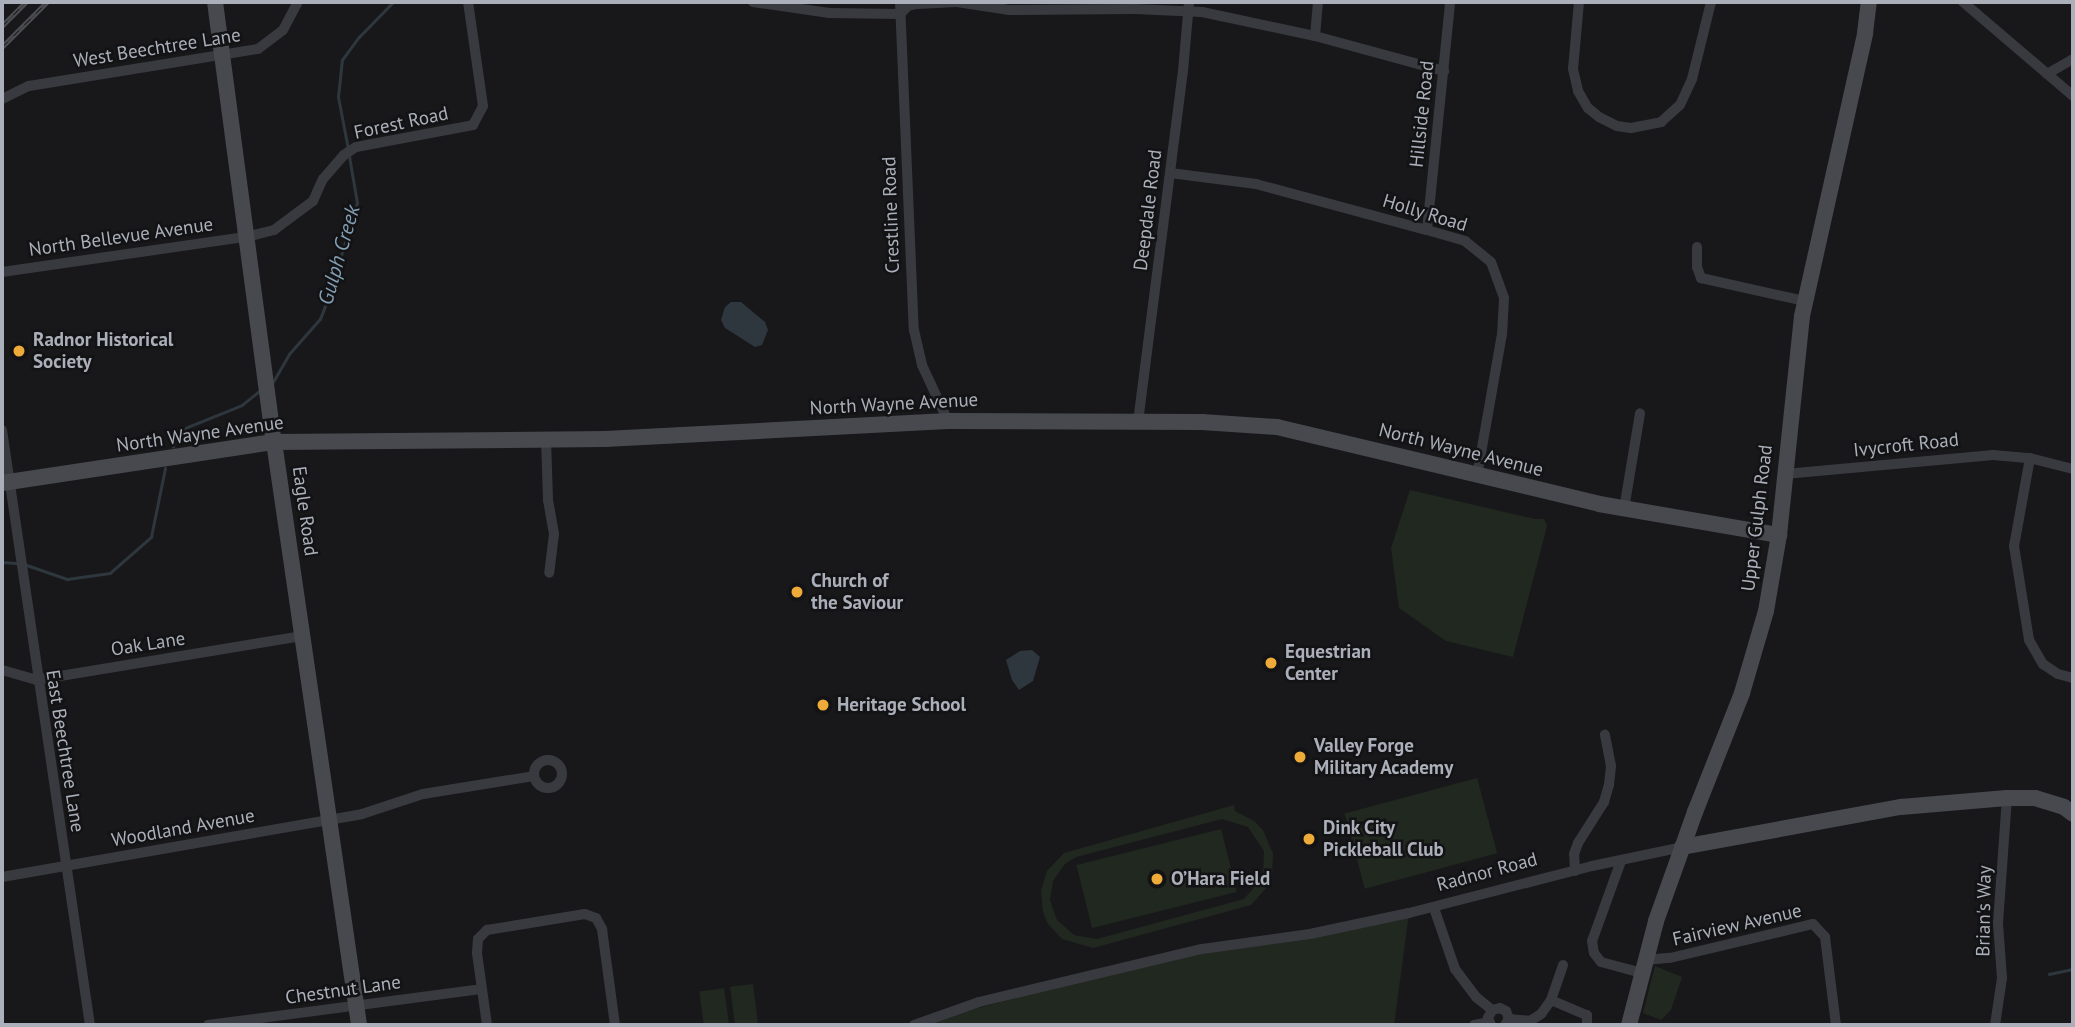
<!DOCTYPE html>
<html>
<head>
<meta charset="utf-8">
<style>
	body { margin:0 }
	#map { position:relative; width:2075px; height:1027px; overflow:hidden; background:#18181a; font-family:"PT Sans",sans-serif }
	div>[style] { position:absolute }
	.green>* { inset:0; background:#202820; transform-origin:0 0 }
	.water>* { inset:0; background:#2e373e }
	.stream>* { height:2.5px; margin:-1.25px; padding:0 1.25px; transform-origin:1.25px; border-radius:1.25px; background:#2e373e }
	.street>* { height:10px; margin:-5px; padding:0 5px; transform-origin:5px; border-radius:5px; background:#393a3f }
	.street>.ring { margin:-5px; padding:0; box-sizing:content-box; background:none; border:10px solid #393a3f; border-radius:50% }
	.secondary>* { height:16px; margin:-8px; padding:0 8px; transform-origin:8px; border-radius:8px; background:#47494f }
	.rail>* { height:5px; margin-top:-2.5px; transform-origin:0; background:repeating-linear-gradient(90deg,#131315 0 8px,#4c4e54 0 16px); box-sizing:border-box; border-block:2px solid #4c4e54 }
	.dots>* { width:19px; height:19px; translate:-50% -50%; box-sizing:border-box; border:4px solid #131315; border-radius:50% }
	span { translate:-50% -50%; white-space:nowrap; text-align:center; line-height:1.15; -webkit-text-stroke:5px #131315; paint-order:stroke }
	.street-label { font-size:19px; color:#aaafb9 }
	.poi-label { font-size:19px; color:#aaafb9; font-weight:700 }
	.left { translate:0 -50%; text-align:left }
	.water-label { font-size:21px; color:#829eb3; font-style:italic }
	.frame { position:absolute; inset:0; border:4px solid #aaafb9; pointer-events:none }
</style>
</head>
<body>
<div id="map">
	<div class="green">
		<div style="clip-path:polygon(1410px 490px,1535px 519px,1544px 519px,1547px 526px,1513px 657px,1446px 641px,1399px 608px,1391px 548px)"></div>
		<div style="left:1477px;top:778px;width:78px;height:137px;rotate:75deg"></div>
		<div style="clip-path:polygon(evenodd,1234px 805px,1235px 811px,1254px 821px,1263px 830px,1273px 854px,1272px 874px,1268px 886px,1251px 905px,1093px 948px,1062px 939px,1048px 924px,1043px 912px,1041px 890px,1047px 871px,1064px 853px,1234px 805px,1222px 819px,1248px 827px,1264px 851px,1263px 877px,1244px 899px,1097px 939px,1074px 935px,1057px 920px,1050px 900px,1053px 881px,1065px 864px,1076px 857px,1222px 819px)"></div>
		<div style="left:1221px;top:829px;width:65px;height:149px;rotate:76deg"></div>
		<div style="clip-path:polygon(1409px 913px,1394px 1025px,914px 1025px,1202px 949px)"></div>
		<div style="clip-path:polygon(1655px 966px,1682px 977px,1671px 1010px,1661px 1020px,1643px 1013px)"></div>
		<div style="left:753px;top:984px;width:41px;height:23px;rotate:83deg"></div>
		<div style="left:724px;top:988px;width:37px;height:25px;rotate:82deg"></div>
	</div>
	<div class="water">
		<div style="clip-path:polygon(731px 302px,741px 302px,765px 322px,768px 330px,762px 345px,755px 347px,725px 328px,721px 320px,725px 307px)"></div>
		<div style="clip-path:polygon(1032px 650px,1040px 657px,1033px 681px,1019px 690px,1012px 680px,1006px 660px,1020px 651px)"></div>
	</div>
	<div class="stream">
		<div style="left:348px;top:149px;width:53px;rotate:-100.9deg"></div>
		<div style="left:338px;top:97px;width:37px;rotate:-84deg"></div>
		<div style="left:342px;top:60px;width:29px;rotate:-54deg"></div>
		<div style="left:359px;top:37px;width:49px;rotate:-45.8deg"></div>
		<div style="left:273px;top:382px;width:32px;rotate:-60deg"></div>
		<div style="left:289px;top:354px;width:47px;rotate:-48.5deg"></div>
		<div style="left:320px;top:319px;width:26px;rotate:-69deg"></div>
		<div style="left:329px;top:295px;width:96px;rotate:-73.1deg"></div>
		<div style="left:357px;top:203px;width:48px;rotate:-99.7deg"></div>
		<div style="left:173px;top:447px;width:17px;rotate:-73deg"></div>
		<div style="left:178px;top:431px;width:69px;rotate:-22.1deg"></div>
		<div style="left:242px;top:405px;width:22px;rotate:-39deg"></div>
		<div style="left:2px;top:562px;width:16px;rotate:4deg"></div>
		<div style="left:24px;top:564px;width:46px;rotate:19.2deg"></div>
		<div style="left:67px;top:579px;width:43px;rotate:-7.9deg"></div>
		<div style="left:110px;top:573px;width:55px;rotate:-41.3deg"></div>
		<div style="left:151px;top:537px;width:70px;rotate:-78.5deg"></div>
		<div style="left:2049px;top:974px;width:25px;rotate:-12deg"></div>
	</div>
	<div class="street">
		<div style="left:753px;top:2px;width:77px;rotate:8.2deg"></div>
		<div style="left:829px;top:13px;width:71px;rotate:0.8deg"></div>
		<div style="left:900px;top:14px;width:11px;rotate:-45deg"></div>
		<div style="left:908px;top:6px;width:9px;rotate:-13deg"></div>
		<div style="left:917px;top:4px;width:40px;rotate:-2.9deg"></div>
		<div style="left:957px;top:2px;width:53px;rotate:8.7deg"></div>
		<div style="left:1009px;top:10px;width:126px;rotate:-0.5deg"></div>
		<div style="left:1135px;top:9px;width:67px;rotate:2.6deg"></div>
		<div style="left:1202px;top:12px;width:116px;rotate:12deg"></div>
		<div style="left:1315px;top:36px;width:134px;rotate:15.2deg"></div>
		<div style="left:900px;top:2px;width:328px;rotate:87.6deg"></div>
		<div style="left:914px;top:330px;width:36px;rotate:77deg"></div>
		<div style="left:922px;top:365px;width:62px;rotate:65.1deg"></div>
		<div style="left:1579px;top:2px;width:67px;rotate:95.1deg"></div>
		<div style="left:1573px;top:69px;width:23px;rotate:77deg"></div>
		<div style="left:1578px;top:91px;width:20px;rotate:60deg"></div>
		<div style="left:1588px;top:108px;width:14px;rotate:39deg"></div>
		<div style="left:1599px;top:117px;width:20px;rotate:27deg"></div>
		<div style="left:1617px;top:126px;width:14px;rotate:8deg"></div>
		<div style="left:1631px;top:128px;width:31px;rotate:-11deg"></div>
		<div style="left:1661px;top:122px;width:25px;rotate:-42deg"></div>
		<div style="left:1680px;top:105px;width:29px;rotate:-65deg"></div>
		<div style="left:1692px;top:79px;width:79px;rotate:-76.1deg"></div>
		<div style="left:1963px;top:2px;width:145px;rotate:40.5deg"></div>
		<div style="left:1315px;top:36px;width:34px;rotate:-85deg"></div>
		<div style="left:2047px;top:74px;width:30px;rotate:-30deg"></div>
		<div style="left:2px;top:99px;width:30px;rotate:-26deg"></div>
		<div style="left:29px;top:86px;width:232px;rotate:-9.2deg"></div>
		<div style="left:258px;top:49px;width:31px;rotate:-37deg"></div>
		<div style="left:283px;top:30px;width:32px;rotate:-62deg"></div>
		<div style="left:1170px;top:173px;width:87px;rotate:7.3deg"></div>
		<div style="left:1256px;top:184px;width:177px;rotate:15.1deg"></div>
		<div style="left:1427px;top:230px;width:40px;rotate:16deg"></div>
		<div style="left:1465px;top:241px;width:33px;rotate:39deg"></div>
		<div style="left:1491px;top:262px;width:38px;rotate:70deg"></div>
		<div style="left:1504px;top:298px;width:36px;rotate:93deg"></div>
		<div style="left:1502px;top:334px;width:144px;rotate:100deg"></div>
		<div style="left:1427px;top:230px;width:229px;rotate:-84.2deg"></div>
		<div style="left:1697px;top:247px;width:20px;rotate:90deg"></div>
		<div style="left:1697px;top:267px;width:12px;rotate:70deg"></div>
		<div style="left:1701px;top:278px;width:107px;rotate:12.5deg"></div>
		<div style="left:2px;top:272px;width:246px;rotate:-8.2deg"></div>
		<div style="left:246px;top:237px;width:29px;rotate:-14deg"></div>
		<div style="left:274px;top:230px;width:49px;rotate:-36.6deg"></div>
		<div style="left:313px;top:201px;width:24px;rotate:-66deg"></div>
		<div style="left:323px;top:179px;width:32px;rotate:-49deg"></div>
		<div style="left:344px;top:155px;width:14px;rotate:-34deg"></div>
		<div style="left:356px;top:147px;width:119px;rotate:-10.6deg"></div>
		<div style="left:473px;top:125px;width:21px;rotate:-62deg"></div>
		<div style="left:483px;top:106px;width:105px;rotate:-98.2deg"></div>
		<div style="left:1138px;top:422px;width:354px;rotate:-82.7deg"></div>
		<div style="left:1183px;top:71px;width:69px;rotate:-85deg"></div>
		<div style="left:2px;top:430px;width:601px;rotate:81.59deg"></div>
		<div style="left:546px;top:439px;width:61px;rotate:88.1deg"></div>
		<div style="left:548px;top:500px;width:35px;rotate:80deg"></div>
		<div style="left:554px;top:534px;width:39px;rotate:97deg"></div>
		<div style="left:2073px;top:469px;width:44px;rotate:-165.7deg"></div>
		<div style="left:2030px;top:458px;width:89px;rotate:100.3deg"></div>
		<div style="left:2014px;top:546px;width:95px;rotate:80.9deg"></div>
		<div style="left:2029px;top:640px;width:28px;rotate:60deg"></div>
		<div style="left:2043px;top:664px;width:18px;rotate:34deg"></div>
		<div style="left:2058px;top:674px;width:16px;rotate:15deg"></div>
		<div style="left:1785px;top:474px;width:209px;rotate:-5.2deg"></div>
		<div style="left:1993px;top:455px;width:37px;rotate:5deg"></div>
		<div style="left:1624px;top:509px;width:97px;rotate:-80.5deg"></div>
		<div style="left:2px;top:670px;width:35px;rotate:16deg"></div>
		<div style="left:36px;top:680px;width:269px;rotate:-9.4deg"></div>
		<div class="ring" style="left:534px;top:760px;width:18px;height:18px"></div>
		<div style="left:1621px;top:861px;width:85px;rotate:109.9deg"></div>
		<div style="left:1592px;top:941px;width:12px;rotate:81deg"></div>
		<div style="left:1594px;top:953px;width:11px;rotate:52deg"></div>
		<div style="left:1601px;top:962px;width:42px;rotate:15deg"></div>
		<div style="left:1575px;top:871px;width:17px;rotate:-93deg"></div>
		<div style="left:1574px;top:854px;width:12px;rotate:-70deg"></div>
		<div style="left:1578px;top:843px;width:49px;rotate:-57.6deg"></div>
		<div style="left:1604px;top:802px;width:18px;rotate:-74deg"></div>
		<div style="left:1609px;top:785px;width:19px;rotate:-84deg"></div>
		<div style="left:1611px;top:766px;width:32px;rotate:-101deg"></div>
		<div style="left:2px;top:877px;width:365px;rotate:-9.9deg"></div>
		<div style="left:362px;top:814px;width:64px;rotate:-18.2deg"></div>
		<div style="left:423px;top:794px;width:112px;rotate:-9.2deg"></div>
		<div style="left:1434px;top:908px;width:65px;rotate:71deg"></div>
		<div style="left:1455px;top:969px;width:35px;rotate:53deg"></div>
		<div style="left:1476px;top:997px;width:21px;rotate:39deg"></div>
		<div style="left:1492px;top:1010px;width:8px;rotate:-14deg"></div>
		<div style="left:1500px;top:1008px;width:7px;rotate:27deg"></div>
		<div style="left:1506px;top:1011px;width:9px;rotate:69deg"></div>
		<div style="left:1509px;top:1019px;width:7px;rotate:124deg"></div>
		<div style="left:1645px;top:960px;width:25px;rotate:-5deg"></div>
		<div style="left:1670px;top:958px;width:147px;rotate:-13.4deg"></div>
		<div style="left:1813px;top:924px;width:18px;rotate:47deg"></div>
		<div style="left:1825px;top:937px;width:89px;rotate:82.9deg"></div>
		<div style="left:1551px;top:1000px;width:39px;rotate:23deg"></div>
		<div style="left:1587px;top:1015px;width:10px;rotate:90deg"></div>
		<div style="left:1509px;top:1019px;width:21px;rotate:5deg"></div>
		<div style="left:1530px;top:1021px;width:13px;rotate:-32deg"></div>
		<div style="left:1541px;top:1014px;width:17px;rotate:-54deg"></div>
		<div style="left:1551px;top:1000px;width:37px;rotate:-71deg"></div>
		<div style="left:208px;top:1025px;width:275px;rotate:-7.5deg"></div>
		<div style="left:487px;top:1025px;width:73px;rotate:-97.9deg"></div>
		<div style="left:477px;top:953px;width:14px;rotate:-86deg"></div>
		<div style="left:478px;top:939px;width:13px;rotate:-45deg"></div>
		<div style="left:487px;top:930px;width:99px;rotate:-9.3deg"></div>
		<div style="left:585px;top:914px;width:12px;rotate:20deg"></div>
		<div style="left:596px;top:918px;width:13px;rotate:61deg"></div>
		<div style="left:602px;top:929px;width:97px;rotate:82.3deg"></div>
		<div style="left:914px;top:1025px;width:69px;rotate:-19.5deg"></div>
		<div style="left:979px;top:1002px;width:229px;rotate:-13.4deg"></div>
		<div style="left:1202px;top:949px;width:109px;rotate:-7.9deg"></div>
		<div style="left:1310px;top:934px;width:101px;rotate:-12deg"></div>
		<div style="left:1409px;top:913px;width:189px;rotate:-14.4deg"></div>
		<div style="left:1592px;top:866px;width:92px;rotate:-11.9deg"></div>
		<div style="left:1474px;top:1025px;width:15px;rotate:-11deg"></div>
		<div style="left:1491px;top:1025px;width:8px;rotate:-113deg"></div>
		<div style="left:1488px;top:1018px;width:9px;rotate:-63deg"></div>
		<div style="left:1995px;top:1025px;width:48px;rotate:-81.5deg"></div>
		<div style="left:2002px;top:978px;width:55px;rotate:-94.2deg"></div>
		<div style="left:1998px;top:923px;width:125px;rotate:-85.9deg"></div>
	</div>
	<div class="secondary">
		<div style="left:215px;top:2px;width:444px;rotate:82.4deg"></div>
		<div style="left:274px;top:442px;width:589px;rotate:81.7deg"></div>
		<div style="left:2px;top:483px;width:275px;rotate:-8.6deg"></div>
		<div style="left:274px;top:442px;width:331px;rotate:-0.5deg"></div>
		<div style="left:605px;top:439px;width:343px;rotate:-3deg"></div>
		<div style="left:948px;top:421px;width:254px;rotate:0.2deg"></div>
		<div style="left:1202px;top:422px;width:75px;rotate:3.8deg"></div>
		<div style="left:1277px;top:427px;width:331px;rotate:13.4deg"></div>
		<div style="left:1599px;top:504px;width:183px;rotate:9.8deg"></div>
		<div style="left:1682px;top:847px;width:223px;rotate:-10.4deg"></div>
		<div style="left:1901px;top:807px;width:106px;rotate:-4.9deg"></div>
		<div style="left:2007px;top:798px;width:28px"></div>
		<div style="left:2035px;top:798px;width:30px;rotate:17deg"></div>
		<div style="left:2064px;top:807px;width:11px;rotate:38deg"></div>
		<div style="left:1629px;top:1025px;width:107px;rotate:-75.4deg"></div>
		<div style="left:1656px;top:921px;width:116px;rotate:-70.3deg"></div>
		<div style="left:1695px;top:812px;width:128px;rotate:-68.4deg"></div>
		<div style="left:1742px;top:693px;width:85px;rotate:-73.7deg"></div>
		<div style="left:1766px;top:611px;width:77px;rotate:-80.3deg"></div>
		<div style="left:1779px;top:535px;width:220px;rotate:-84deg"></div>
		<div style="left:1802px;top:316px;width:290px;rotate:-77.4deg"></div>
		<div style="left:1865px;top:33px;width:31px;rotate:-83deg"></div>
	</div>
	<div class="rail">
		<div style="left:2px;top:26px;width:34px;rotate:-45deg"></div>
		<div style="left:2px;top:47px;width:64px;rotate:-45deg"></div>
	</div>
	<div class="dots">
		<div style="left:19px;top:351px;background:#efab3a"></div>
		<div style="left:797px;top:592px;background:#efab3a"></div>
		<div style="left:1271px;top:663px;background:#efab3a"></div>
		<div style="left:823px;top:705px;background:#efab3a"></div>
		<div style="left:1300px;top:757px;background:#efab3a"></div>
		<div style="left:1309px;top:839px;background:#efab3a"></div>
		<div style="left:1157px;top:879px;background:#efab3a"></div>
	</div>
	<div class="street-label">
		<span style="left:157px;top:48px;rotate:-9deg">West Beechtree Lane</span>
		<span style="left:1422px;top:114px;rotate:-84deg">Hillside Road</span>
		<span style="left:401px;top:123px;rotate:-12deg">Forest Road</span>
		<span style="left:1148px;top:210px;rotate:-83deg">Deepdale Road</span>
		<span style="left:1425px;top:213px;rotate:17deg">Holly Road</span>
		<span style="left:891px;top:215px;rotate:-92deg">Crestline Road</span>
		<span style="left:121px;top:237px;rotate:-8deg">North Bellevue Avenue</span>
		<span style="left:894px;top:404px;rotate:-3deg">North Wayne Avenue</span>
		<span style="left:200px;top:434px;rotate:-8deg">North Wayne Avenue</span>
		<span style="left:1906px;top:445px;rotate:-6deg">Ivycroft Road</span>
		<span style="left:1461px;top:450px;rotate:14deg">North Wayne Avenue</span>
		<span style="left:305px;top:511px;rotate:82deg">Eagle Road</span>
		<span style="left:1757px;top:518px;rotate:-83deg">Upper Gulph Road</span>
		<span style="left:148px;top:644px;rotate:-9deg">Oak Lane</span>
		<span style="left:65px;top:751px;rotate:81deg">East Beechtree Lane</span>
		<span style="left:183px;top:828px;rotate:-10deg">Woodland Avenue</span>
		<span style="left:1487px;top:872px;rotate:-15deg">Radnor Road</span>
		<span style="left:1984px;top:911px;rotate:-89deg">Brian's Way</span>
		<span style="left:1737px;top:925px;rotate:-13deg">Fairview Avenue</span>
		<span style="left:343px;top:990px;rotate:-8deg">Chestnut Lane</span>
	</div>
	<div class="poi-label">
		<span class="left" style="left:33px;top:351px">Radnor Historical<br>Society</span>
		<span class="left" style="left:811px;top:592px">Church of<br>the Saviour</span>
		<span class="left" style="left:1285px;top:663px">Equestrian<br>Center</span>
		<span class="left" style="left:837px;top:705px">Heritage School</span>
		<span class="left" style="left:1314px;top:757px">Valley Forge<br>Military Academy</span>
		<span class="left" style="left:1323px;top:839px">Dink City<br>Pickleball Club</span>
		<span class="left" style="left:1171px;top:879px">O’Hara Field</span>
	</div>
	<div class="water-label">
		<span style="left:339px;top:255px;rotate:-74deg">Gulph Creek</span>
	</div>
	<div class="frame"></div>
</div>
</body>
</html>
